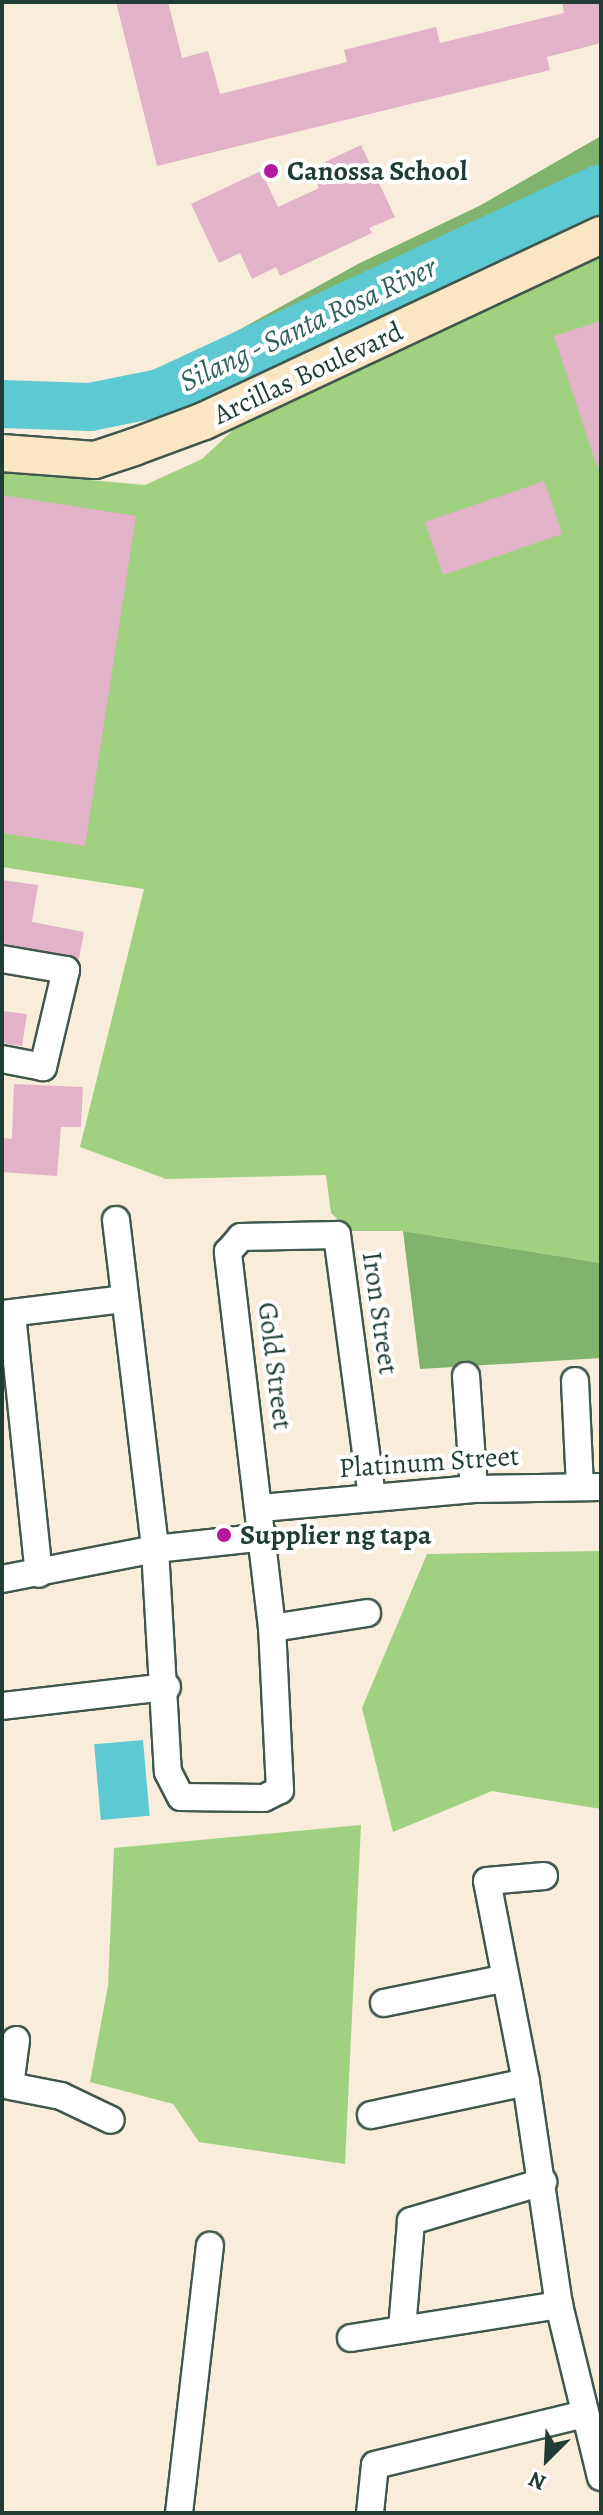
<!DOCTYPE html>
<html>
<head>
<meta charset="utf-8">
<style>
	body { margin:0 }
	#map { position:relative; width:603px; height:2515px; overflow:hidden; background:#f8ecdb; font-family:Alegreya,serif }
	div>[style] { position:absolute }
	.green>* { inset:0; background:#9fd180 }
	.forest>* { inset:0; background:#7fb36e }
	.water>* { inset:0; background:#5dcad3; transform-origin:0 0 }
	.river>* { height:48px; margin:-24px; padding:0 24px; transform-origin:24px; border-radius:24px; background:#5dcad3 }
	.building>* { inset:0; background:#e2b3c8; transform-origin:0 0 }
	.roads { filter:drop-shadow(2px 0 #40574d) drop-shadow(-2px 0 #40574d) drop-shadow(0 2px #40574d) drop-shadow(0 -2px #40574d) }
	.minor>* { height:26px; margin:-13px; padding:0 13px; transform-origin:13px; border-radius:13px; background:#fff }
	.secondary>* { height:36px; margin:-18px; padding:0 18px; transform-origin:18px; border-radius:18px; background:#fbe6c4 }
	.dots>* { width:22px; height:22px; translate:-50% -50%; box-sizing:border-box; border:4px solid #fff; border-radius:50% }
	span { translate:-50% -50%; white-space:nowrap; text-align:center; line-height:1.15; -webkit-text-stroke:8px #fff; paint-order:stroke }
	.poi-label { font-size:28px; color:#1f3d34; font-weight:700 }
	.left { translate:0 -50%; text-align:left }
	.street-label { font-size:28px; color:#1f3d34 }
	.water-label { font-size:30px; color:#2e605c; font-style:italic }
	.frame { position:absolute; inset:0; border:4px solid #1f3d34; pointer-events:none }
	.north { position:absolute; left:507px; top:2419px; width:80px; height:80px; -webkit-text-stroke:6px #fff; paint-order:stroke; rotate:204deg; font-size:22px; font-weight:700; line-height:32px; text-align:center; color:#1f3d34 }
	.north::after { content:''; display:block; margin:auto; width:28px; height:36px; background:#1f3d34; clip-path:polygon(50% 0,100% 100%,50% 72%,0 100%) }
</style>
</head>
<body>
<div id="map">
	<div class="green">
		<div style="clip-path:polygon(601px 252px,601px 1263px,403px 1231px,350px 1231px,331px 1213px,326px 1175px,166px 1179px,80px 1147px,144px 889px,2px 867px,2px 472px,145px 485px,202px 459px,245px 419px)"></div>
		<div style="clip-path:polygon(601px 1551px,601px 1809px,492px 1791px,393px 1832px,362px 1708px,427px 1554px)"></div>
		<div style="clip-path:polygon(361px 1825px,345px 2164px,199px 2142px,173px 2104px,90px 2082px,108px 1986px,114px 1848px)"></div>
	</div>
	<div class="forest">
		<div style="clip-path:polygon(601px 136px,601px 224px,253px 386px,217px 342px,358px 264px,481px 205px)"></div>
		<div style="clip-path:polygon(403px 1231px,601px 1263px,601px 1358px,420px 1369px)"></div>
	</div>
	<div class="water">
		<div style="left:143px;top:1740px;width:76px;height:49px;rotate:85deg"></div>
	</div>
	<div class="river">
		<div style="left:2px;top:404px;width:88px;rotate:2deg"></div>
		<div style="left:90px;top:407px;width:71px;rotate:-11.3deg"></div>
		<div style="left:160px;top:393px;width:486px;rotate:-24.9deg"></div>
	</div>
	<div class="building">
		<div style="clip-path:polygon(116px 2px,168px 2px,182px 58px,208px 51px,220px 94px,347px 62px,344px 50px,436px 27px,440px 43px,564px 13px,562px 2px,601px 2px,601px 43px,547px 57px,550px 70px,157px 166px)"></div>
		<div style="clip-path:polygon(361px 145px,395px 217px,369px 228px,372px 233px,280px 276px,276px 267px,252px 279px,240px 253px,219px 263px,191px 204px,261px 171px,278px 207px,319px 188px,310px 169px)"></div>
		<div style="clip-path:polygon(601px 321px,601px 467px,597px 467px,554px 336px)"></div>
		<div style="left:544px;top:481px;width:56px;height:126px;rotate:71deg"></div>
		<div style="clip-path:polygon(2px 495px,136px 516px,85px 846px,2px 833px)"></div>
		<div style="clip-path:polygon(2px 880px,38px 885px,32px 922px,84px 932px,79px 959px,2px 943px)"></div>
		<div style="clip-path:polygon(2px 1011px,27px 1014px,22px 1046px,2px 1043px)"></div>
		<div style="clip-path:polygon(14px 1084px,83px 1087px,81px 1127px,61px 1127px,57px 1176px,2px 1172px,2px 1138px,12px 1139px)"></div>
	</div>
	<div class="roads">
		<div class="minor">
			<div style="left:2px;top:959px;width:65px;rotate:9.8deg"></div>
			<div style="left:66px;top:970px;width:100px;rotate:103.3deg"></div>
			<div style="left:43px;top:1067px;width:42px;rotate:-169deg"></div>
			<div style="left:116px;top:1220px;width:331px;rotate:83.2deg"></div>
			<div style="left:155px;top:1549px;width:223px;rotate:86.7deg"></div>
			<div style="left:168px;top:1772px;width:28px;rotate:63deg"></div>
			<div style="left:181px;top:1797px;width:83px;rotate:0.7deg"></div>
			<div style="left:264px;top:1798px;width:18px;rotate:-27deg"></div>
			<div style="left:280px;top:1790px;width:162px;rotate:-92.8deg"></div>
			<div style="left:2px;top:1314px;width:123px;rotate:-7deg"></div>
			<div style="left:12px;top:1314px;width:261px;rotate:84.1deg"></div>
			<div style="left:466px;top:1376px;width:113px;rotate:86deg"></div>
			<div style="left:575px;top:1381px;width:105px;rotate:87.3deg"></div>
			<div style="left:261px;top:1508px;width:214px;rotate:-5.1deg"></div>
			<div style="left:474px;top:1489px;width:127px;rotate:-0.9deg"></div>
			<div style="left:2px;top:1579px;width:156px;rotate:-11.1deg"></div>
			<div style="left:155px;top:1549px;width:111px;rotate:-6.2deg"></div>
			<div style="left:367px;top:1613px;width:96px;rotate:171deg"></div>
			<div style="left:272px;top:1628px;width:379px;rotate:-96.7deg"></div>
			<div style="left:228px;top:1252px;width:20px;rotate:-49deg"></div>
			<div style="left:241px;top:1237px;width:96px;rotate:-1.2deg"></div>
			<div style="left:337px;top:1235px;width:263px;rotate:82.4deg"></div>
			<div style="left:2px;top:1706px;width:166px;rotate:-6.6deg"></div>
			<div style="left:544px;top:1876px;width:57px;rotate:175deg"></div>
			<div style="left:487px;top:1881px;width:205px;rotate:79deg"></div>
			<div style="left:526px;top:2082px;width:225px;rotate:81.6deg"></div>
			<div style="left:559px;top:2305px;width:177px;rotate:76.3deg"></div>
			<div style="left:384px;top:2003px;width:120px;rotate:-11.5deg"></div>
			<div style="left:16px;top:2040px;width:46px;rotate:97.4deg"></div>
			<div style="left:10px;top:2086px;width:52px;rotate:11.1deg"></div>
			<div style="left:61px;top:2096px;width:55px;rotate:25.6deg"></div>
			<div style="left:371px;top:2115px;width:158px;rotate:-12deg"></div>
			<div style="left:402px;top:2329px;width:108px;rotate:-85.2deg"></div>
			<div style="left:411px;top:2221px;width:138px;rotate:-16.5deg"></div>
			<div style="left:351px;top:2338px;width:211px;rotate:-9deg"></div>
			<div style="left:179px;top:2513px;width:269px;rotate:-83.4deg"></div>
			<div style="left:370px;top:2513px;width:48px;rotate:-84.1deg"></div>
			<div style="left:375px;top:2465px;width:215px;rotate:-13.7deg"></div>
		</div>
		<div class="secondary">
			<div style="left:2px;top:453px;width:93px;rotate:4.3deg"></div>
			<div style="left:95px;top:460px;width:41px;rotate:-18.4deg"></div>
			<div style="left:134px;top:447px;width:75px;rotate:-20.4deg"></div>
			<div style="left:204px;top:421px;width:438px;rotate:-25.1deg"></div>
		</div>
	</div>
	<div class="dots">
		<div style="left:271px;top:171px;background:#b5179e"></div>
		<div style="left:224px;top:1535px;background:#b5179e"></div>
	</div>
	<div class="poi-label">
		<span class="left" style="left:287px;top:171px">Canossa School</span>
		<span class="left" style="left:240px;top:1535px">Supplier ng tapa</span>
	</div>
	<div class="street-label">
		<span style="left:308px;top:373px;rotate:-25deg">Arcillas Boulevard</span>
		<span style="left:380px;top:1313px;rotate:82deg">Iron Street</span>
		<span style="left:275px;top:1366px;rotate:83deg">Gold Street</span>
		<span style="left:429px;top:1462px;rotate:-4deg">Platinum Street</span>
	</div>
	<div class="water-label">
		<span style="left:308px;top:324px;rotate:-25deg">Silang - Santa Rosa River</span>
	</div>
	<div class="frame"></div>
	<div class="north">N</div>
</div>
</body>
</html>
